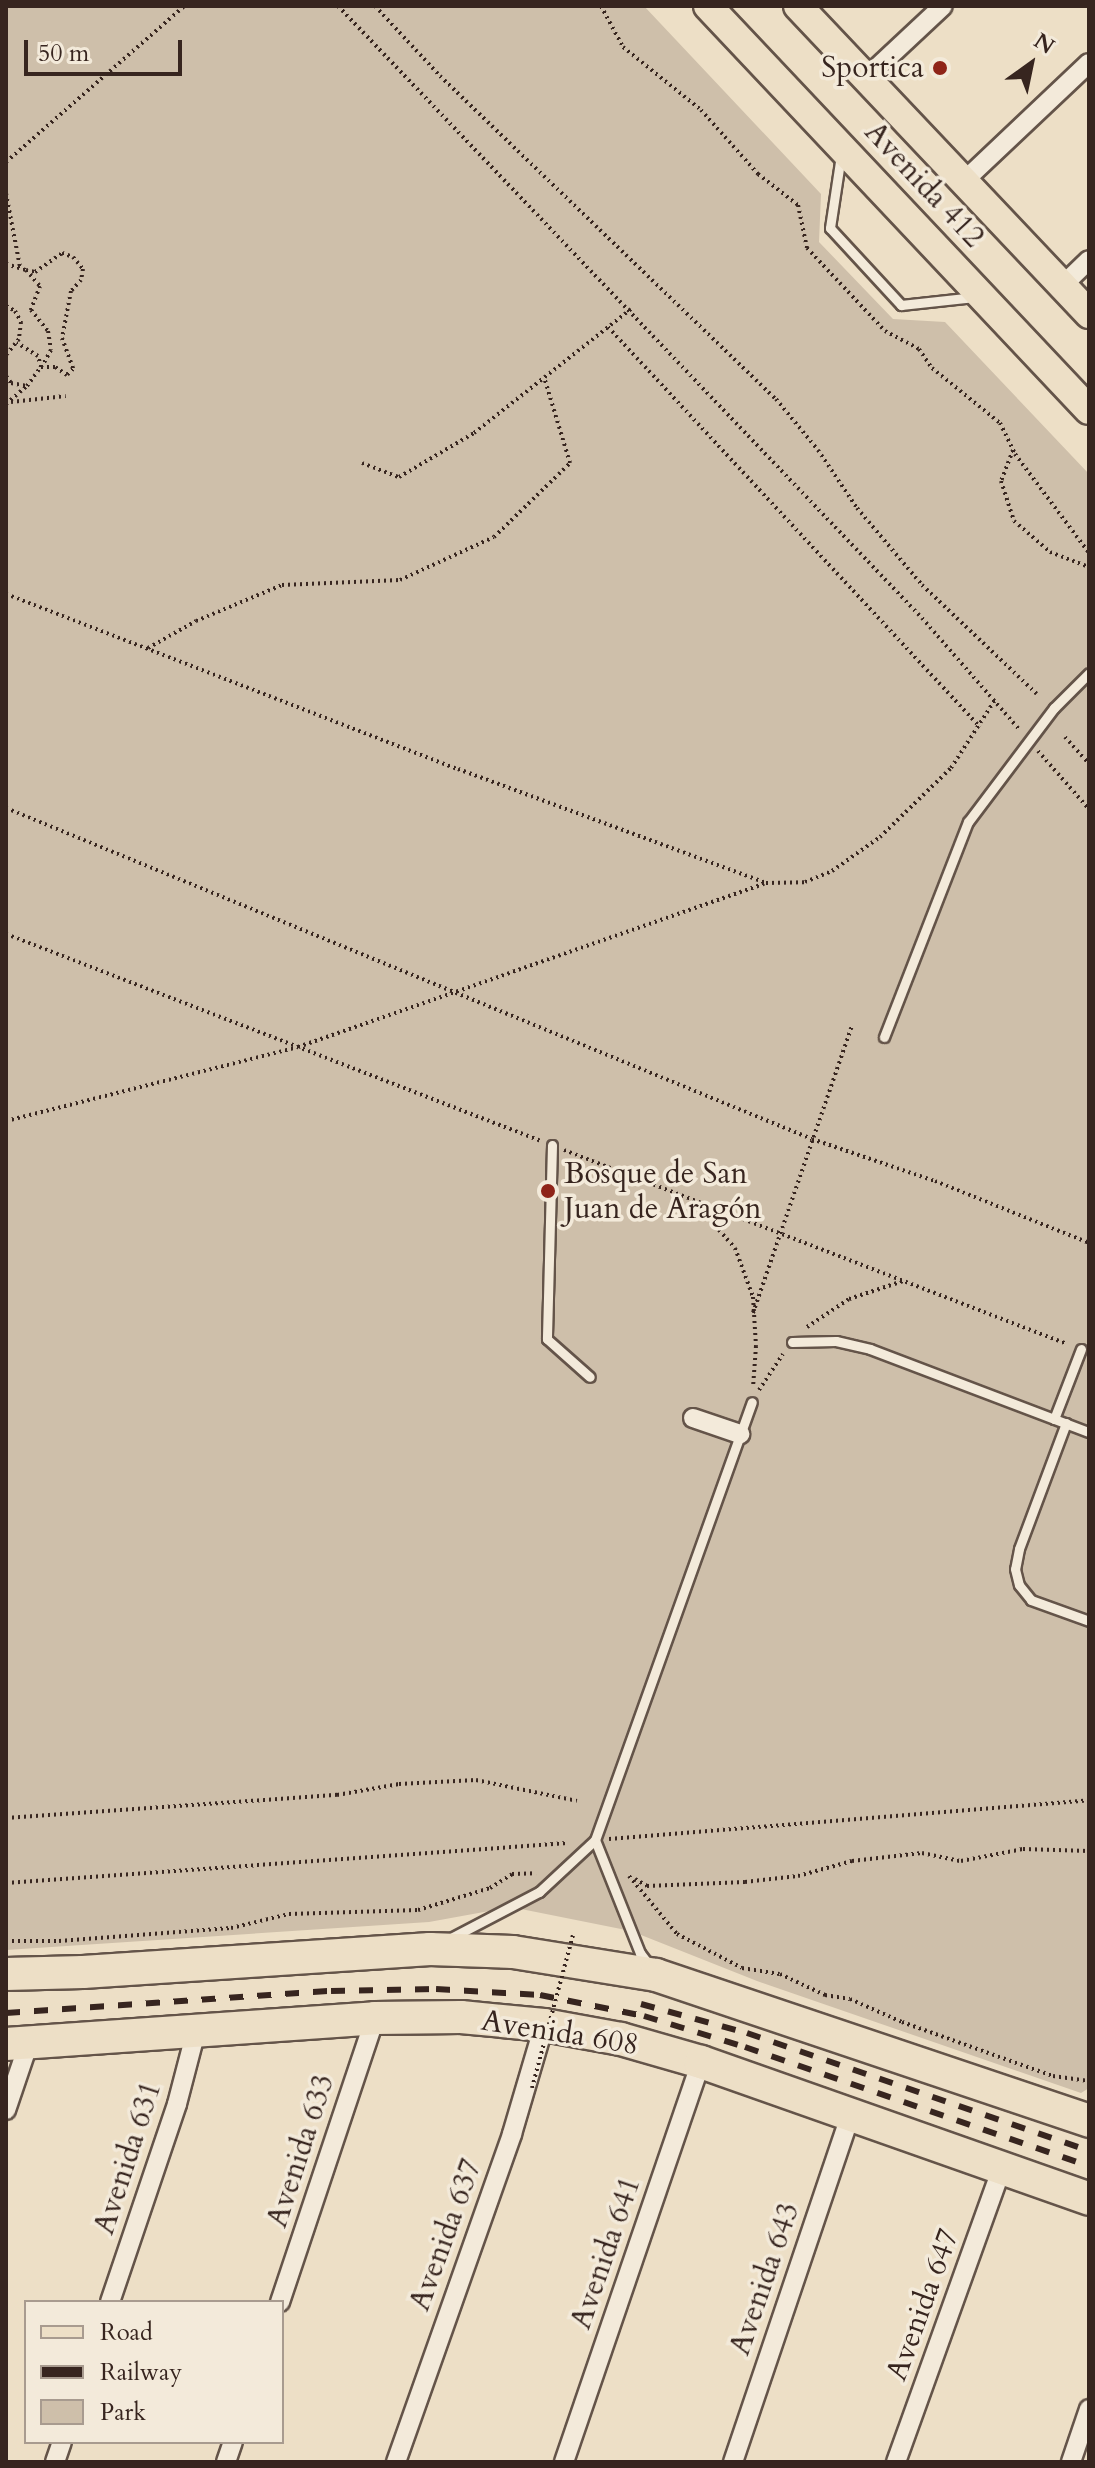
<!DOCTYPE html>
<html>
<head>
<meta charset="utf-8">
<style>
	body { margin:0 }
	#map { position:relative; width:1095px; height:2468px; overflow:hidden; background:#eddfc6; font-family:Cardo,serif }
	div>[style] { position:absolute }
	.green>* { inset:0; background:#cebfaa }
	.path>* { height:4px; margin-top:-2px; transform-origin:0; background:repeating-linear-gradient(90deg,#37251f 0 2px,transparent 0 6px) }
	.roads { filter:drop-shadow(2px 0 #645449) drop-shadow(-2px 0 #645449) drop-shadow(0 2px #645449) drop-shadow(0 -2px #645449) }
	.lane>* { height:9px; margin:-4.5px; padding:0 4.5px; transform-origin:4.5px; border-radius:4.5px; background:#f3eada }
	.street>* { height:18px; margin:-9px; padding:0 9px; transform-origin:9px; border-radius:9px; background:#f3eada }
	.primary>* { height:28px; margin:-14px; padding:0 14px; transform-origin:14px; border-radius:14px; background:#eddfc6 }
	.highway>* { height:32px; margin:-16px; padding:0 16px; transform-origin:16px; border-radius:16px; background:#eddfc6 }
	.rail>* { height:6px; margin-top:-3px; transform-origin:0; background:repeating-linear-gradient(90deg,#37251f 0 14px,transparent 0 28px) }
	.path-bridge>* { height:4px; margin-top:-2px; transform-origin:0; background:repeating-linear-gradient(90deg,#37251f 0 2px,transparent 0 6px) }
	.dots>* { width:22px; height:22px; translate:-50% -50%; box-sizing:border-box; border:4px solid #f3eada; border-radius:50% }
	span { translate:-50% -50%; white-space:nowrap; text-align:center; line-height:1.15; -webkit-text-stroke:7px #f3eada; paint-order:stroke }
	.poi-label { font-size:30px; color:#37251f }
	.right { translate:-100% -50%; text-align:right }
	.left { translate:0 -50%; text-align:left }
	.street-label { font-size:30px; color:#37251f }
	.frame { position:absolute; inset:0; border:8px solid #37251f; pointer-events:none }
	.legend { position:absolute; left:24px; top:2300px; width:260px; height:144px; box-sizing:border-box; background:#f3eada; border:2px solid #a89b8f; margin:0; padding:10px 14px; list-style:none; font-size:24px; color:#37251f }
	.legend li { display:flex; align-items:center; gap:16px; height:40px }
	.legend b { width:40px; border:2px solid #a89b8f }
	.north { position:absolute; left:991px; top:24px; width:80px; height:80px; -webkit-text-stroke:6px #f3eada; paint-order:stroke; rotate:33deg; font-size:22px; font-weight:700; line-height:32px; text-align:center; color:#37251f }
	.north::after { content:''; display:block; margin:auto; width:28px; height:36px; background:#37251f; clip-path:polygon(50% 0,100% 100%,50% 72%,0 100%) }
	.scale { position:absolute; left:24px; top:40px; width:158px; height:36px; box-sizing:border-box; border:4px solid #37251f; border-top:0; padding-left:10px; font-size:24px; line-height:28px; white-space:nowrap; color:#37251f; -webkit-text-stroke:6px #f3eada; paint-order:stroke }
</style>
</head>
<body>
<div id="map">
	<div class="green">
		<div style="clip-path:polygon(6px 6px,644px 6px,821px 194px,819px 242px,893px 319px,945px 322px,1089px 474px,1089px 2088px,1081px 2093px,757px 1981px,631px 1931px,511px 1907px,429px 1922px,6px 1950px)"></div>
	</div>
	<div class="path">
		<div style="left:338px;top:6px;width:846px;rotate:46.34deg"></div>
		<div style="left:922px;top:618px;width:147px;rotate:48.9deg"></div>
		<div style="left:375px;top:6px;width:96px;rotate:47.1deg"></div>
		<div style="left:440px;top:76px;width:466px;rotate:43.9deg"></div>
		<div style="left:776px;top:399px;width:66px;rotate:50.5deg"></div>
		<div style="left:818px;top:450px;width:70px;rotate:56.1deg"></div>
		<div style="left:857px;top:508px;width:101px;rotate:49.8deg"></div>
		<div style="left:922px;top:585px;width:158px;rotate:43.5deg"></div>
		<div style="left:601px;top:6px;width:47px;rotate:61.8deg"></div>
		<div style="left:623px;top:47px;width:100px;rotate:38.9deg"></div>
		<div style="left:701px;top:110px;width:86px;rotate:48.3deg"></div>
		<div style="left:758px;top:174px;width:51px;rotate:37.8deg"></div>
		<div style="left:798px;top:205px;width:44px;rotate:78.2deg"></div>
		<div style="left:807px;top:248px;width:114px;rotate:46.8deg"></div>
		<div style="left:885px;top:331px;width:38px;rotate:28deg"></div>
		<div style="left:919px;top:349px;width:23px;rotate:56deg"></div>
		<div style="left:932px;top:368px;width:87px;rotate:39deg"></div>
		<div style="left:1000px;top:423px;width:34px;rotate:64deg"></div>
		<div style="left:1015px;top:454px;width:124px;rotate:53.2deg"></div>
		<div style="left:6px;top:162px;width:237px;rotate:-41.2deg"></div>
		<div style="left:6px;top:193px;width:75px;rotate:79.3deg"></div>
		<div style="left:6px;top:264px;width:21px;rotate:17deg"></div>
		<div style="left:26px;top:270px;width:21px;rotate:49deg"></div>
		<div style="left:40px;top:286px;width:26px;rotate:111deg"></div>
		<div style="left:31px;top:310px;width:27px;rotate:51deg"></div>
		<div style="left:48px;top:331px;width:19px;rotate:81deg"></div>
		<div style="left:51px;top:350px;width:18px;rotate:119deg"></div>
		<div style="left:26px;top:270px;width:9px;rotate:13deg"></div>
		<div style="left:35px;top:272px;width:33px;rotate:-35deg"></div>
		<div style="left:62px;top:253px;width:12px;rotate:20deg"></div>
		<div style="left:73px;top:257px;width:16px;rotate:50deg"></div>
		<div style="left:83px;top:269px;width:11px;rotate:100deg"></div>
		<div style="left:81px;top:280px;width:15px;rotate:132deg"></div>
		<div style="left:71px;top:291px;width:48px;rotate:100.8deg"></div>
		<div style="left:62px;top:338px;width:33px;rotate:70deg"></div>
		<div style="left:73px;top:369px;width:8px;rotate:135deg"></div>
		<div style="left:67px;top:375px;width:14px;rotate:-146deg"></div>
		<div style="left:55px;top:367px;width:14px;rotate:180deg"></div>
		<div style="left:6px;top:306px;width:10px;rotate:29deg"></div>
		<div style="left:15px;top:311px;width:13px;rotate:61deg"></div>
		<div style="left:21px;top:322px;width:17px;rotate:97deg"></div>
		<div style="left:19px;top:339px;width:21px;rotate:129deg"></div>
		<div style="left:608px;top:327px;width:546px;rotate:47.08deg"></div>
		<div style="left:6px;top:376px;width:9px;rotate:54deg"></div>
		<div style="left:11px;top:383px;width:16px;rotate:11deg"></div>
		<div style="left:27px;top:386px;width:24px;rotate:-54deg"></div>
		<div style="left:41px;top:367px;width:11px;rotate:-105deg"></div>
		<div style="left:38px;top:356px;width:25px;rotate:-148deg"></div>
		<div style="left:11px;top:402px;width:55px;rotate:-6.2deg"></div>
		<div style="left:6px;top:404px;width:28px;rotate:-41deg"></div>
		<div style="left:1013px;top:450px;width:33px;rotate:111deg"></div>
		<div style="left:1001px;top:481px;width:42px;rotate:72deg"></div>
		<div style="left:1014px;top:521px;width:48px;rotate:40.7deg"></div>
		<div style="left:1050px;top:552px;width:42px;rotate:21deg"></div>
		<div style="left:362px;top:463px;width:40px;rotate:21deg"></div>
		<div style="left:399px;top:477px;width:87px;rotate:-30.4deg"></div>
		<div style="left:474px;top:433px;width:200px;rotate:-38.3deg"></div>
		<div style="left:6px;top:594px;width:485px;rotate:21.2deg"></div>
		<div style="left:458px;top:769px;width:328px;rotate:20.3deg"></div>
		<div style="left:766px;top:883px;width:39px;rotate:-1deg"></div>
		<div style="left:805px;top:882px;width:29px;rotate:-22deg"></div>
		<div style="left:832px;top:871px;width:59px;rotate:-35.3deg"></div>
		<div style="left:880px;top:837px;width:99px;rotate:-44.2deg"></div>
		<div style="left:951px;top:768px;width:81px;rotate:-57.1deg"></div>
		<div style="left:148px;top:648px;width:55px;rotate:-29.4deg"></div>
		<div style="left:196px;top:621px;width:93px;rotate:-22.7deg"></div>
		<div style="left:282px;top:585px;width:118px;rotate:-2.4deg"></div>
		<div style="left:400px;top:580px;width:103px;rotate:-24.6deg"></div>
		<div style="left:494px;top:537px;width:106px;rotate:-44.2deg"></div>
		<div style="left:570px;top:463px;width:90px;rotate:-106.8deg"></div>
		<div style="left:1065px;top:737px;width:36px;rotate:48deg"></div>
		<div style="left:1038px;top:751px;width:77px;rotate:48.7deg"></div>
		<div style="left:6px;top:808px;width:871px;rotate:22.33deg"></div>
		<div style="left:812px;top:1139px;width:130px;rotate:18.9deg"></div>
		<div style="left:935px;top:1181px;width:166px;rotate:21.9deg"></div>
		<div style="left:6px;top:934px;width:574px;rotate:21.15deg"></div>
		<div style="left:6px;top:1121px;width:301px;rotate:-14.2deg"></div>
		<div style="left:298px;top:1047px;width:494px;rotate:-19.3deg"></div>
		<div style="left:564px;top:1150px;width:539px;rotate:21.09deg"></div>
		<div style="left:695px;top:1203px;width:60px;rotate:48.4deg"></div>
		<div style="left:735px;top:1248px;width:52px;rotate:69.8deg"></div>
		<div style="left:753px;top:1297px;width:49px;rotate:86.5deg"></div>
		<div style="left:756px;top:1346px;width:42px;rotate:94.1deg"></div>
		<div style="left:753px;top:1313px;width:304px;rotate:-71deg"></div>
		<div style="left:807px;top:1327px;width:50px;rotate:-33.7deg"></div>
		<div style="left:849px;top:1299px;width:57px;rotate:-18.4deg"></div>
		<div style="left:759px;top:1390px;width:43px;rotate:-56.3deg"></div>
		<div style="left:6px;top:1818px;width:332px;rotate:-4deg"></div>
		<div style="left:337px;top:1795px;width:63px;rotate:-10.1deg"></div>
		<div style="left:399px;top:1784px;width:77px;rotate:-3deg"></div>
		<div style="left:476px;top:1780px;width:103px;rotate:11.7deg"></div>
		<div style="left:609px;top:1839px;width:482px;rotate:-4.6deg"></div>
		<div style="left:629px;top:1876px;width:75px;rotate:50.4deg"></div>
		<div style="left:677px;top:1934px;width:73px;rotate:27.6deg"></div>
		<div style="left:742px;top:1968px;width:38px;rotate:9deg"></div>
		<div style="left:780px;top:1974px;width:50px;rotate:25deg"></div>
		<div style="left:825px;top:1995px;width:25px;rotate:9deg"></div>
		<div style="left:850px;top:1999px;width:57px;rotate:23.9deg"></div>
		<div style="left:902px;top:2022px;width:160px;rotate:19.7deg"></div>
		<div style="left:1053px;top:2076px;width:36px;rotate:8deg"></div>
		<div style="left:635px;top:1879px;width:14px;rotate:30deg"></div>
		<div style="left:647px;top:1886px;width:98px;rotate:-2.3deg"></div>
		<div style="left:745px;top:1882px;width:53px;rotate:-6.5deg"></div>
		<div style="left:798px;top:1876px;width:56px;rotate:-15.5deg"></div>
		<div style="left:852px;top:1861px;width:70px;rotate:-6.5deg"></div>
		<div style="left:922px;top:1853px;width:40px;rotate:12deg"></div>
		<div style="left:961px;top:1861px;width:63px;rotate:-11deg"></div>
		<div style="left:1023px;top:1849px;width:66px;rotate:1.7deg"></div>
		<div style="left:6px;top:1883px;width:563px;rotate:-4.07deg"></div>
		<div style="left:6px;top:1941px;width:53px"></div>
		<div style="left:59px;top:1941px;width:172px;rotate:-4.3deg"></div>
		<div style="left:231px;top:1928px;width:60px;rotate:-13.6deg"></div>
		<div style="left:289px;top:1914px;width:129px;rotate:-1.8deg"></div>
		<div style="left:418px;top:1910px;width:75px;rotate:-17deg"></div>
		<div style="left:490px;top:1888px;width:26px;rotate:-32deg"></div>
		<div style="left:512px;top:1874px;width:24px;rotate:-2deg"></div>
	</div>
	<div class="roads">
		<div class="lane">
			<div style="left:841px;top:155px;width:74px;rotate:98.6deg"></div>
			<div style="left:830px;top:228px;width:105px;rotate:47.3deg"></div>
			<div style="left:901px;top:305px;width:74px;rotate:-6.2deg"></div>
			<div style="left:884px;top:1037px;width:231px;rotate:-68.7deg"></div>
			<div style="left:968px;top:822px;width:143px;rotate:-53deg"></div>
			<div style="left:1054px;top:708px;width:49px;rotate:-45deg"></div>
			<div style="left:552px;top:1145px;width:194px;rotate:91.5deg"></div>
			<div style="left:547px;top:1339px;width:57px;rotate:41.5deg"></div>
			<div style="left:792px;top:1342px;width:44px;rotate:-1.3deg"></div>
			<div style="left:836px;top:1341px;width:35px;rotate:13deg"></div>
			<div style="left:870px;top:1349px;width:234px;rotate:20.8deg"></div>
			<div style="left:1054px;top:1419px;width:75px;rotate:-68.9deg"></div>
			<div style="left:1066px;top:1423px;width:134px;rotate:110.5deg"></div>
			<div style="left:1019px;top:1549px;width:20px;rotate:101deg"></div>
			<div style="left:1015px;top:1569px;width:16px;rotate:76deg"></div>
			<div style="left:1019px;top:1585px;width:19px;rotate:51deg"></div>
			<div style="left:1031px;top:1600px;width:62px;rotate:19.9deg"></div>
			<div style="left:595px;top:1840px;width:122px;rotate:68.3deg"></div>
			<div style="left:640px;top:1953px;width:15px;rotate:53deg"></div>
			<div style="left:447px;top:1940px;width:104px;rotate:-27.6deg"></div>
			<div style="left:539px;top:1892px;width:76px;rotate:-42.9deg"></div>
			<div style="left:595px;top:1840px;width:465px;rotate:-70.3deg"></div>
		</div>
		<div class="street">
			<div style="left:866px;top:78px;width:105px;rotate:-43.1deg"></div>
			<div style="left:963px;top:182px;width:173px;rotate:-43.4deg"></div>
			<div style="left:1062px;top:286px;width:37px;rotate:-44deg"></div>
			<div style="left:693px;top:1418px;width:50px;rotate:18.8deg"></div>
			<div style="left:6px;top:2110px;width:72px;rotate:-71.3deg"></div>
			<div style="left:110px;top:2302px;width:209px;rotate:-71.3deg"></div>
			<div style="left:177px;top:2104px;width:75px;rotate:-75.4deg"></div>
			<div style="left:280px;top:2302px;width:299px;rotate:-71.5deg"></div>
			<div style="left:55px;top:2462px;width:21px;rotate:-71deg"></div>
			<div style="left:226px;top:2462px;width:21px;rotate:-71deg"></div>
			<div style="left:396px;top:2462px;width:348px;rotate:-70.5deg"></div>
			<div style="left:512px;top:2134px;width:114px;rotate:-73.6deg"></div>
			<div style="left:564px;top:2462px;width:423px;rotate:-71.1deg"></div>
			<div style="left:733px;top:2462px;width:367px;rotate:-71.3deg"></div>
			<div style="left:896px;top:2462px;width:313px;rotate:-70.2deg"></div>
			<div style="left:1071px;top:2462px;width:56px;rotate:-71.2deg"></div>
		</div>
		<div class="primary">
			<div style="left:708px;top:6px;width:555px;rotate:46.68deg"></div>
			<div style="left:798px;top:6px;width:424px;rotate:46.6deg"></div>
		</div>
		<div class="highway">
			<div style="left:6px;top:1974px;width:77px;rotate:-1.5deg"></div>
			<div style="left:83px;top:1972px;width:348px;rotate:-3.8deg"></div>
			<div style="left:430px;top:1949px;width:83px;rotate:2.1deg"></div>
			<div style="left:513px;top:1952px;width:145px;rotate:9.1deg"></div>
			<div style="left:656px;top:1975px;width:457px;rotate:18.6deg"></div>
			<div style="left:6px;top:2044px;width:370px;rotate:-4deg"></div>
			<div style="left:375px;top:2018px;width:86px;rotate:-0.7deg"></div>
			<div style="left:461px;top:2017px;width:83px;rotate:5.5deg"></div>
			<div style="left:544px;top:2025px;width:78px;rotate:10.3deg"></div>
			<div style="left:621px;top:2039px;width:83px;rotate:16deg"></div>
			<div style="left:701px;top:2062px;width:411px;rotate:19.4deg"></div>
		</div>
	</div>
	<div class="rail">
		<div style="left:641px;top:2004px;width:110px;rotate:15.3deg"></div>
		<div style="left:747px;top:2033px;width:362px;rotate:19deg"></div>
		<div style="left:6px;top:2013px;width:326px;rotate:-3.9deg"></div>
		<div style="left:331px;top:1991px;width:105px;rotate:-1.1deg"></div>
		<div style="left:436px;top:1989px;width:104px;rotate:3.3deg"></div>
		<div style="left:540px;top:1995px;width:106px;rotate:11.4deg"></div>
		<div style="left:644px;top:2016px;width:106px;rotate:17.1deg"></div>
		<div style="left:745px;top:2047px;width:364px;rotate:19.1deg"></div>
	</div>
	<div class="path-bridge">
		<div style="left:532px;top:2088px;width:158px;rotate:-75deg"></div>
	</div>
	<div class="dots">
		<div style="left:940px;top:68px;background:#8f2418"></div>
		<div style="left:548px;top:1191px;background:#8f2418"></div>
	</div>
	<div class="poi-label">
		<span class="right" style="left:924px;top:68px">Sportica</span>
		<span class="left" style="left:564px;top:1191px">Bosque de San<br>Juan de Aragón</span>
	</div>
	<div class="street-label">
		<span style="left:924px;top:185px;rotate:47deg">Avenida 412</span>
		<span style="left:560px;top:2033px;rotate:9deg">Avenida 608</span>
		<span style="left:301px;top:2151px;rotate:-72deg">Avenida 633</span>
		<span style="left:128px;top:2158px;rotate:-72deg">Avenida 631</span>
		<span style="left:446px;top:2235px;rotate:-70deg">Avenida 637</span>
		<span style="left:606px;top:2253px;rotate:-71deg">Avenida 641</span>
		<span style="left:765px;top:2279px;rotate:-71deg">Avenida 643</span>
		<span style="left:923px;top:2305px;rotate:-70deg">Avenida 647</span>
	</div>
	<div class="frame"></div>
	<ul class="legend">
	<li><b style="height:10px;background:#eddfc6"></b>Road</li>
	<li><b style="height:10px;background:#37251f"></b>Railway</li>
	<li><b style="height:22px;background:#cebfaa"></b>Park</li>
	</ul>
	<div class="north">N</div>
	<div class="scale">50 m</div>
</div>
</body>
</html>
